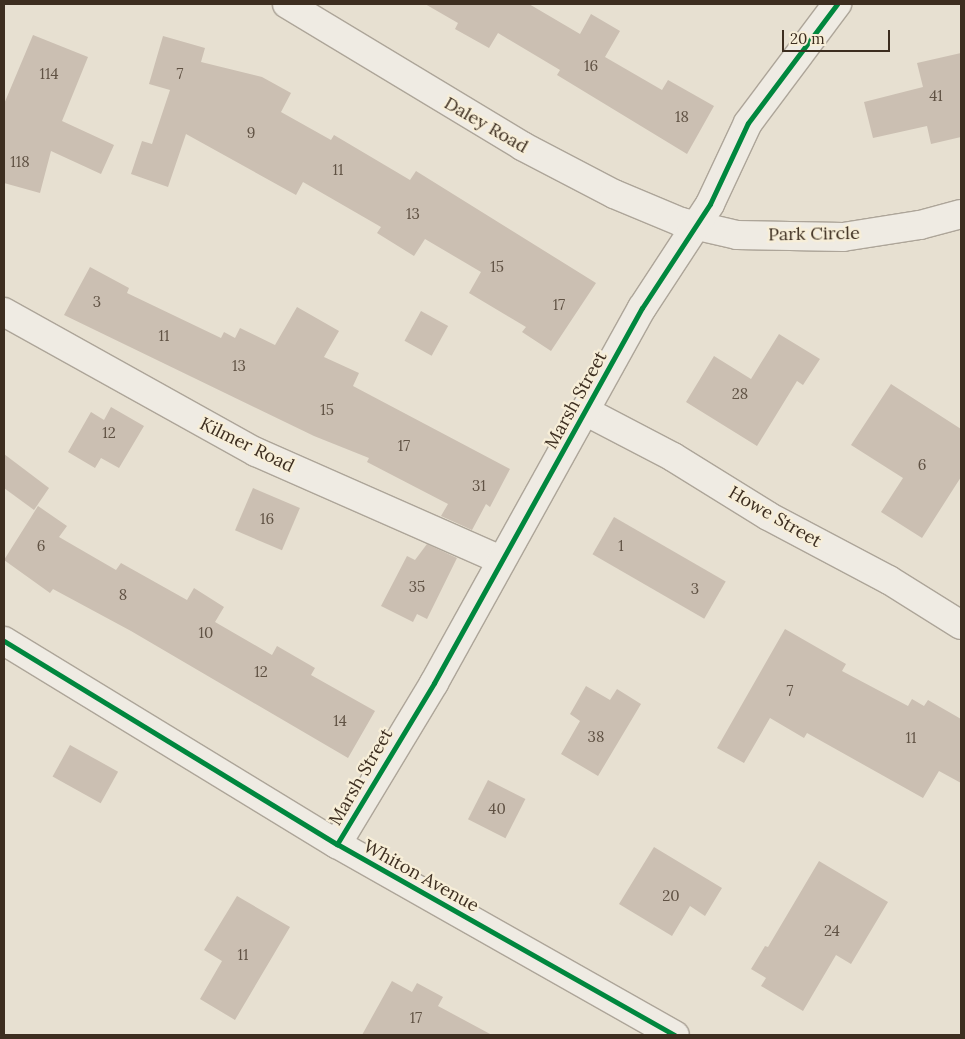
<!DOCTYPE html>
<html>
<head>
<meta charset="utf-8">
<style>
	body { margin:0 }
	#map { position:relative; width:965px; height:1039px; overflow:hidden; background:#e7e0d1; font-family:Lora,serif }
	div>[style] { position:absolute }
	.building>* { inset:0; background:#cbbfb2; transform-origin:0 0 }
	.roads { filter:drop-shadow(1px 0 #ada599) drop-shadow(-1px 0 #ada599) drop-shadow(0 1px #ada599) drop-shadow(0 -1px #ada599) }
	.minor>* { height:28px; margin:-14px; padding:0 14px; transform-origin:14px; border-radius:14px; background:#efebe3 }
	.cycleway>* { height:5px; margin:-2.5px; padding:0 2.5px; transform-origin:2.5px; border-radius:2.5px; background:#00873e }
	span { translate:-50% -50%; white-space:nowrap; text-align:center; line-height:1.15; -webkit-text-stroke:4.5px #f7eed8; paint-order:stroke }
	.number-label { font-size:15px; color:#605244 }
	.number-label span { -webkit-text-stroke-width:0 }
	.street-label { font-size:18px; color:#3d2e20 }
	.frame { position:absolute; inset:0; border:5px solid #3d2e20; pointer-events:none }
	.scale { position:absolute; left:782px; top:30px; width:108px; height:22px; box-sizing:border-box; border:2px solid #3d2e20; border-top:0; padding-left:6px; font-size:15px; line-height:18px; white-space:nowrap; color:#3d2e20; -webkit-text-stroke:4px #f7eed8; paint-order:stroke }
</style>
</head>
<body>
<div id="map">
	<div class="building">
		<div style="clip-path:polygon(425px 4px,529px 4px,580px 34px,591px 14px,620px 31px,605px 57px,662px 90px,668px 80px,714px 106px,687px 154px,557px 75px,560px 70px,498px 33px,489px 48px,455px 29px,458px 23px)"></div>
		<div style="clip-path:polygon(33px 35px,88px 57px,62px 121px,114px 145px,101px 174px,51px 151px,40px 193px,4px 183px,4px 104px)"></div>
		<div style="clip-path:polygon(163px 36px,205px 48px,201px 62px,262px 77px,291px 93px,281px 112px,331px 140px,334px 135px,410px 180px,416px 171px,596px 283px,551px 351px,522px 332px,526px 327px,469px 293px,481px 272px,425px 239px,414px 256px,377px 233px,381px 227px,303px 182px,296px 195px,186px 134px,168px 187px,131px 174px,142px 141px,152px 144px,170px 90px,149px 84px)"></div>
		<div style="clip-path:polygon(961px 53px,961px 137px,931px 144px,927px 126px,873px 138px,864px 102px,923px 87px,917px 63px)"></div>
		<div style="clip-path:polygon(90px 267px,129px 288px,127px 293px,221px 338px,224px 332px,235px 338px,240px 328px,275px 345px,297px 307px,339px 331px,324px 357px,359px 373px,353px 386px,510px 469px,490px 507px,486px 504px,472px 530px,441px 516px,448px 504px,367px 462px,369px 458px,314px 436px,64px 315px)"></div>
		<div style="left:421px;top:311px;width:31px;height:34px;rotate:29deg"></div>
		<div style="clip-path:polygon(779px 334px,820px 359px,803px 385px,797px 381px,757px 446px,686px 402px,714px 356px,751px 379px)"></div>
		<div style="clip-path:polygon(891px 384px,961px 429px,961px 477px,922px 538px,881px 512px,903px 478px,851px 445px)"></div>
		<div style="clip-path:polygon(111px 407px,144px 426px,119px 468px,101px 458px,95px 468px,68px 452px,91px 412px,104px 420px)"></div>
		<div style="clip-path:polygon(4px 454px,49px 488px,34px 510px,4px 488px)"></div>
		<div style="left:253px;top:488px;width:51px;height:46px;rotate:23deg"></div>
		<div style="clip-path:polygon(38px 506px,67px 526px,59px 537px,116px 570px,121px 563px,187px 600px,194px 588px,224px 607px,215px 622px,272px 655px,277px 646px,315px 668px,311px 675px,375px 711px,348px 758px,131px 631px,53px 589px,50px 593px,4px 560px)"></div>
		<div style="left:614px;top:517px;width:129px;height:43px;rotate:30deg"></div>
		<div style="clip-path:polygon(427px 544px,457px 558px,427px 619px,417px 614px,413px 622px,381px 606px,407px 556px,415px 560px)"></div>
		<div style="clip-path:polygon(785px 629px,846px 664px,842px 671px,908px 706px,912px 699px,924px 706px,928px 700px,961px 719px,961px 783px,939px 771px,923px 798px,807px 733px,804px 738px,770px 718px,744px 763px,717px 748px)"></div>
		<div style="clip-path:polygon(586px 686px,610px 700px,617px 689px,641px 704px,598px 776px,561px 754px,580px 721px,570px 714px)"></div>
		<div style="left:70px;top:745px;width:55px;height:36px;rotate:29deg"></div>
		<div style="left:488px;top:780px;width:42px;height:44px;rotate:27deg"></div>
		<div style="clip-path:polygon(654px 847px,722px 888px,705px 916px,690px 906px,672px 936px,619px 904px)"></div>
		<div style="clip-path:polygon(819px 861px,888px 902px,851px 964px,836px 955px,803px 1011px,761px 986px,766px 978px,751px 969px,765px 946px,768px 947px)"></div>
		<div style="clip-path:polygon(237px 896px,290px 927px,235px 1020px,200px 999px,222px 961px,204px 950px)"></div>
		<div style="clip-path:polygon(392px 981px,412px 992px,417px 983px,443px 997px,438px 1006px,492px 1035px,362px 1035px)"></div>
	</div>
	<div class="roads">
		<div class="minor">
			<div style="left:287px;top:4px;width:275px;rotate:31.1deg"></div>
			<div style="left:522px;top:146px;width:104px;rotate:27.6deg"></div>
			<div style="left:614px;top:194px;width:73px;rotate:22.7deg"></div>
			<div style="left:681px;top:222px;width:57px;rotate:13.1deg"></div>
			<div style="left:737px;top:235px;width:106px;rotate:1.1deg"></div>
			<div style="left:843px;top:237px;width:78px;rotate:-8.9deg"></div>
			<div style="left:920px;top:225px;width:42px;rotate:-15deg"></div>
			<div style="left:4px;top:312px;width:288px;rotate:29.1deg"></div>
			<div style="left:256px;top:452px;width:266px;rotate:23.8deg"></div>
			<div style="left:587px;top:412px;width:97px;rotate:27.6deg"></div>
			<div style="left:673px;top:457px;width:112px;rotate:31.8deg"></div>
			<div style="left:768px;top:516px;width:137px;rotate:27.9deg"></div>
			<div style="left:889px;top:580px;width:85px;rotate:32deg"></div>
			<div style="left:4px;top:641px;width:390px;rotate:31.4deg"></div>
			<div style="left:337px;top:844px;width:388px;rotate:29.5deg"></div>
			<div style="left:337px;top:844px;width:188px;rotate:-58.9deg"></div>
			<div style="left:434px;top:683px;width:429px;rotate:-61deg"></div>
			<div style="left:642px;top:308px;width:124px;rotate:-56.8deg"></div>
			<div style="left:710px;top:204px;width:89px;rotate:-64.9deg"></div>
			<div style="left:748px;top:123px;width:149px;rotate:-53.2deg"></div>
		</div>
	</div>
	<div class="cycleway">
		<div style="left:4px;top:641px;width:390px;rotate:31.4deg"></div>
		<div style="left:337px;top:844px;width:388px;rotate:29.5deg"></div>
		<div style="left:337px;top:844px;width:188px;rotate:-58.9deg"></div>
		<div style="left:434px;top:683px;width:429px;rotate:-61deg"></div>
		<div style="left:642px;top:308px;width:124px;rotate:-56.8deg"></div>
		<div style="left:710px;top:204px;width:89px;rotate:-64.9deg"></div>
		<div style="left:748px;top:123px;width:149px;rotate:-53.2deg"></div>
	</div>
	<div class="number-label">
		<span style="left:591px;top:66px">16</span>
		<span style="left:49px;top:74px">114</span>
		<span style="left:180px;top:74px">7</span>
		<span style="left:936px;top:96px">41</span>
		<span style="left:682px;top:117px">18</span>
		<span style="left:251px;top:133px">9</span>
		<span style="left:20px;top:162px">118</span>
		<span style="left:338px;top:170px">11</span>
		<span style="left:413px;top:214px">13</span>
		<span style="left:497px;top:267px">15</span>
		<span style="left:97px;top:302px">3</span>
		<span style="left:559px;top:305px">17</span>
		<span style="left:164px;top:336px">11</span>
		<span style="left:239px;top:366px">13</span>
		<span style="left:740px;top:394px">28</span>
		<span style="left:327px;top:410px">15</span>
		<span style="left:109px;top:433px">12</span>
		<span style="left:404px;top:446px">17</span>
		<span style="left:922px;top:465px">6</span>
		<span style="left:479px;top:486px">31</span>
		<span style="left:267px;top:519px">16</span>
		<span style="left:41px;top:546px">6</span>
		<span style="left:621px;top:546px">1</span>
		<span style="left:417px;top:587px">35</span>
		<span style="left:695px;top:589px">3</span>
		<span style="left:123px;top:595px">8</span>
		<span style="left:206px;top:633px">10</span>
		<span style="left:261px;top:672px">12</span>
		<span style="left:790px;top:691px">7</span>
		<span style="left:340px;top:721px">14</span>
		<span style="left:596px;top:737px">38</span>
		<span style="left:911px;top:738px">11</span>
		<span style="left:497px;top:809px">40</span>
		<span style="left:671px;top:896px">20</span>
		<span style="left:832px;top:931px">24</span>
		<span style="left:243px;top:955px">11</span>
		<span style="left:416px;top:1018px">17</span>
	</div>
	<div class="street-label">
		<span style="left:486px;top:125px;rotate:30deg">Daley Road</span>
		<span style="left:814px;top:234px;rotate:-1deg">Park Circle</span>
		<span style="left:576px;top:400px;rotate:-61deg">Marsh Street</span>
		<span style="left:247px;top:445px;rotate:26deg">Kilmer Road</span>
		<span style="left:775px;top:517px;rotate:30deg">Howe Street</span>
		<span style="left:361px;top:777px;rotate:-60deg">Marsh Street</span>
		<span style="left:421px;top:876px;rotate:29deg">Whiton Avenue</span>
	</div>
	<div class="frame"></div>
	<div class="scale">20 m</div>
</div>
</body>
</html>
